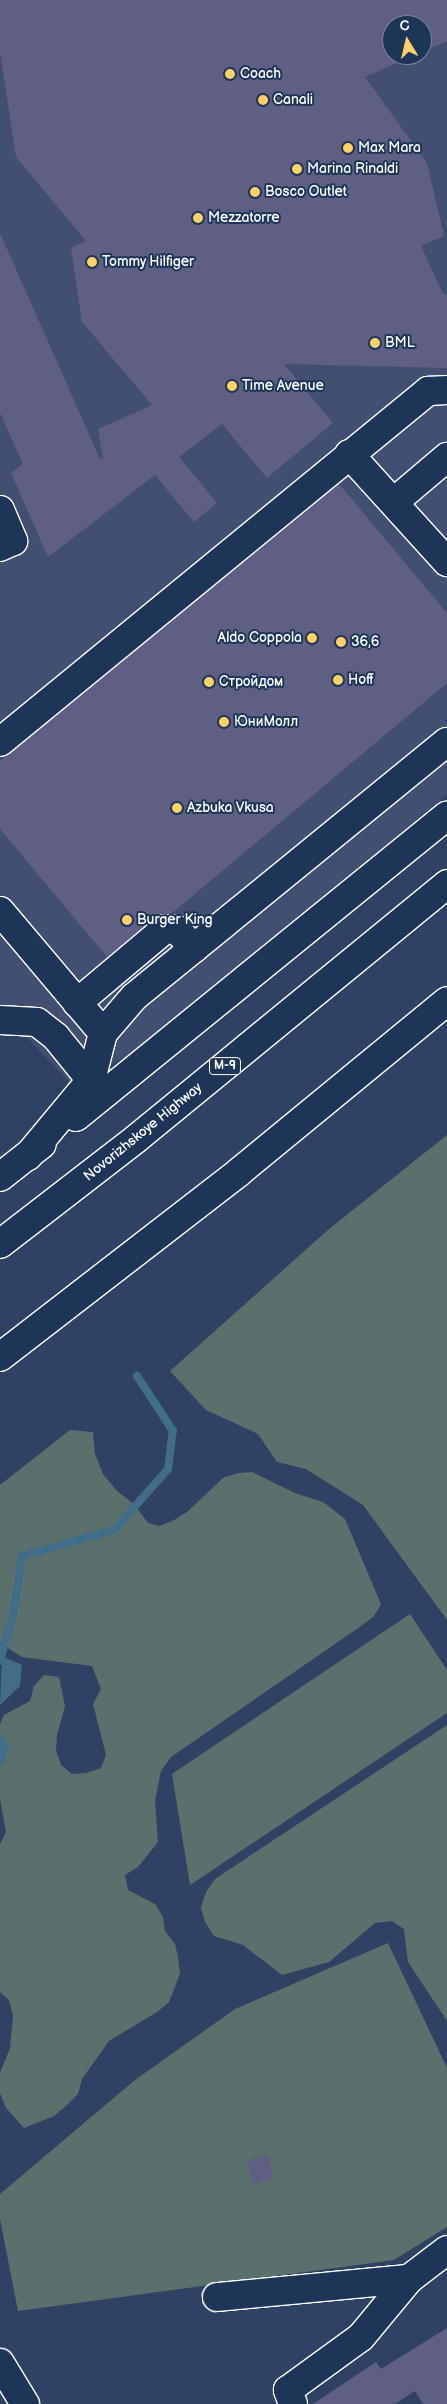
<!DOCTYPE html>
<html>
<head>
<meta charset="utf-8">
<style>
	body { margin:0 }
	#map { position:relative; width:447px; height:2404px; overflow:hidden; background:#304264; font-family:"Balsamiq Sans",sans-serif }
	div>[style] { position:absolute }
	.built>* { inset:0; background:#424f70 }
	.green>* { inset:0; background:#5a706c }
	.water>* { inset:0; background:#426d89 }
	.stream>* { height:8px; margin:-4px; padding:0 4px; transform-origin:4px; border-radius:4px; background:#426d89 }
	.building>* { inset:0; background:#5e5f83; transform-origin:0 0 }
	.roads { filter:drop-shadow(1px 0 #fff) drop-shadow(-1px 0 #fff) drop-shadow(0 1px #fff) drop-shadow(0 -1px #fff) }
	.minor>* { height:28px; margin:-14px; padding:0 14px; transform-origin:14px; border-radius:14px; background:#1d3557 }
	.highway>* { height:28px; margin:-14px; padding:0 14px; transform-origin:14px; border-radius:14px; background:#1d3557 }
	.dots>* { width:14px; height:14px; translate:-50% -50%; box-sizing:border-box; border:2px solid #1d3557; border-radius:50% }
	span { translate:-50% -50%; white-space:nowrap; text-align:center; line-height:1.15; -webkit-text-stroke:4px #1d3557; paint-order:stroke }
	.shield-label span { padding:1px 4px; background:#1d3557; border:1px solid; border-radius:4px; -webkit-text-stroke-width:0 }
	.shield-label { font-size:12px; color:#fff; font-weight:700 }
	.poi-label { font-size:14px; color:#fff }
	.left { translate:0 -50%; text-align:left }
	.right { translate:-100% -50%; text-align:right }
	.street-label { font-size:14px; color:#fff }
	.north { position:absolute; left:382px; top:15px; width:50px; height:50px; box-sizing:border-box; background:#1d3557; border:1px solid #77869a; border-radius:50%; rotate:351deg; font-size:14px; font-weight:700; line-height:20px; text-align:center; color:#fff }
	.north::after { content:''; display:block; margin:auto; width:18px; height:22px; background:#ffd166; clip-path:polygon(50% 0,100% 100%,50% 72%,0 100%) }
</style>
</head>
<body>
<div id="map">
	<div class="built">
		<div style="clip-path:polygon(evenodd,0 0,447px 0,447px 795px,126px 1057px,71px 1084px,0 1009px,0 0,392px 25px,422px 25px,422px 55px,392px 55px,392px 25px)"></div>
	</div>
	<div class="green">
		<div style="clip-path:polygon(447px 1135px,447px 1620px,363px 1505px,306px 1469px,277px 1462px,258px 1434px,206px 1410px,170px 1371px,329px 1229px)"></div>
		<div style="clip-path:polygon(70px 1430px,93px 1432px,95px 1454px,103px 1474px,117px 1491px,135px 1505px,148px 1523px,160px 1526px,174px 1520px,187px 1512px,223px 1478px,238px 1473px,252px 1472px,295px 1493px,323px 1502px,345px 1519px,381px 1604px,374px 1616px,361px 1626px,171px 1757px,161px 1771px,155px 1801px,158px 1842px,138px 1867px,125px 1875px,128px 1890px,155px 1904px,163px 1917px,165px 1931px,175px 1944px,178px 1957px,180px 1973px,175px 1987px,169px 2002px,157px 2012px,109px 2041px,82px 2079px,78px 2094px,66px 2106px,54px 2116px,24px 2128px,6px 2108px,0 2093px,0 2073px,10px 2048px,13px 2016px,9px 2000px,0 1992px,0 1844px,6px 1832px,0 1799px,0 1724px,4px 1715px,30px 1701px,34px 1686px,44px 1675px,59px 1677px,65px 1706px,57px 1735px,56px 1751px,61px 1765px,72px 1774px,86px 1773px,101px 1768px,106px 1755px,93px 1704px,101px 1689px,92px 1666px,22px 1657px,0 1643px,0 1485px)"></div>
		<div style="clip-path:polygon(410px 1614px,447px 1670px,447px 1713px,190px 1885px,172px 1774px)"></div>
		<div style="clip-path:polygon(447px 1725px,447px 2021px,408px 1962px,404px 1929px,392px 1921px,375px 1923px,329px 1962px,282px 1975px,243px 1945px,214px 1936px,205px 1922px,201px 1907px,206px 1892px,215px 1879px)"></div>
		<div style="clip-path:polygon(388px 1943px,447px 2068px,447px 2227px,394px 2260px,18px 2311px,0 2219px,0 2194px,135px 2080px,235px 2009px)"></div>
	</div>
	<div class="water">
		<div style="clip-path:polygon(2px 1656px,22px 1665px,20px 1686px,0 1705px)"></div>
	</div>
	<div class="stream">
		<div style="left:0;top:1661px;width:52px;rotate:-74.4deg"></div>
		<div style="left:14px;top:1611px;width:56px;rotate:-81.7deg"></div>
		<div style="left:22px;top:1556px;width:96px;rotate:-15.8deg"></div>
		<div style="left:114px;top:1530px;width:81px;rotate:-48.5deg"></div>
		<div style="left:168px;top:1469px;width:38px;rotate:-83deg"></div>
		<div style="left:173px;top:1431px;width:66px;rotate:-123.2deg"></div>
		<div style="left:0;top:1739px;width:8px;rotate:60deg"></div>
		<div style="left:4px;top:1746px;width:16px;rotate:104deg"></div>
	</div>
	<div class="building">
		<div style="clip-path:polygon(0 0,447px 0,447px 41px,422px 52px,422px 25px,392px 25px,392px 55px,415px 55px,365px 77px,427px 163px,444px 236px,421px 246px,443px 294px,447px 294px,447px 368px,284px 364px,333px 423px,267px 478px,222px 424px,179px 457px,217px 503px,194px 522px,155px 475px,48px 557px,11px 473px,23px 464px,0 413px,0 233px,100px 459px,103px 458px,98px 429px,152px 405px,82px 322px,71px 248px,86px 241px,16px 157px,0 52px)"></div>
		<div style="clip-path:polygon(339px 484px,447px 613px,447px 683px,171px 914px,155px 917px,107px 957px,0 829px,0 761px)"></div>
		<div style="left:268px;top:2155px;width:25px;height:22px;rotate:76deg"></div>
		<div style="clip-path:polygon(447px 2328px,447px 2404px,423px 2404px,415px 2391px,395px 2404px,313px 2404px,376px 2362px,381px 2369px)"></div>
	</div>
	<div class="roads">
		<div class="minor">
			<div style="left:349px;top:454px;width:146px;rotate:47.8deg"></div>
			<div style="left:394px;top:502px;width:70px;rotate:-40.3deg"></div>
			<div style="left:0;top:510px;width:34px;rotate:67deg"></div>
			<div style="left:13px;top:541px;width:14px;rotate:155deg"></div>
			<div style="left:0;top:742px;width:554px;rotate:-39.35deg"></div>
			<div style="left:428px;top:391px;width:19px;rotate:-3deg"></div>
			<div style="left:0;top:911px;width:160px;rotate:49.8deg"></div>
			<div style="left:77px;top:1003px;width:115px;rotate:-40.1deg"></div>
			<div style="left:165px;top:929px;width:12px;rotate:5deg"></div>
			<div style="left:177px;top:930px;width:25px;rotate:47deg"></div>
			<div style="left:0;top:1020px;width:37px;rotate:3deg"></div>
			<div style="left:37px;top:1022px;width:24px;rotate:38deg"></div>
			<div style="left:56px;top:1037px;width:55px;rotate:50.9deg"></div>
			<div style="left:76px;top:1117px;width:478px;rotate:-39.1deg"></div>
			<div style="left:28px;top:1156px;width:99px;rotate:-50.3deg"></div>
			<div style="left:91px;top:1080px;width:49px;rotate:-75.7deg"></div>
			<div style="left:103px;top:1033px;width:48px;rotate:-49.3deg"></div>
			<div style="left:134px;top:997px;width:404px;rotate:-39.2deg"></div>
			<div style="left:0;top:1177px;width:53px;rotate:-38.2deg"></div>
			<div style="left:217px;top:2297px;width:193px;rotate:-5.4deg"></div>
			<div style="left:0;top:2363px;width:48px;rotate:58.6deg"></div>
			<div style="left:293px;top:2404px;width:15px;rotate:-110deg"></div>
			<div style="left:288px;top:2390px;width:90px;rotate:-36deg"></div>
			<div style="left:361px;top:2337px;width:75px;rotate:-50.4deg"></div>
			<div style="left:409px;top:2279px;width:48px;rotate:-37.3deg"></div>
		</div>
		<div class="highway">
			<div style="left:0;top:1244px;width:173px;rotate:-37.7deg"></div>
			<div style="left:137px;top:1138px;width:401px;rotate:-39.3deg"></div>
			<div style="left:0;top:1357px;width:302px;rotate:-37.7deg"></div>
			<div style="left:239px;top:1172px;width:269px;rotate:-39.4deg"></div>
		</div>
	</div>
	<div class="dots">
		<div style="left:230px;top:74px;background:#ffd166"></div>
		<div style="left:263px;top:100px;background:#ffd166"></div>
		<div style="left:348px;top:148px;background:#ffd166"></div>
		<div style="left:297px;top:169px;background:#ffd166"></div>
		<div style="left:255px;top:192px;background:#ffd166"></div>
		<div style="left:198px;top:218px;background:#ffd166"></div>
		<div style="left:92px;top:262px;background:#ffd166"></div>
		<div style="left:375px;top:343px;background:#ffd166"></div>
		<div style="left:232px;top:386px;background:#ffd166"></div>
		<div style="left:312px;top:638px;background:#ffd166"></div>
		<div style="left:341px;top:642px;background:#ffd166"></div>
		<div style="left:338px;top:680px;background:#ffd166"></div>
		<div style="left:209px;top:682px;background:#ffd166"></div>
		<div style="left:224px;top:722px;background:#ffd166"></div>
		<div style="left:177px;top:808px;background:#ffd166"></div>
		<div style="left:127px;top:920px;background:#ffd166"></div>
	</div>
	<div class="shield-label">
		<span style="left:225px;top:1066px">М-9</span>
	</div>
	<div class="poi-label">
		<span class="left" style="left:240px;top:74px">Coach</span>
		<span class="left" style="left:273px;top:100px">Canali</span>
		<span class="left" style="left:358px;top:148px">Max Mara</span>
		<span class="left" style="left:307px;top:169px">Marina Rinaldi</span>
		<span class="left" style="left:265px;top:192px">Bosco Outlet</span>
		<span class="left" style="left:208px;top:218px">Mezzatorre</span>
		<span class="left" style="left:102px;top:262px">Tommy Hilfiger</span>
		<span class="left" style="left:385px;top:343px">BML</span>
		<span class="left" style="left:242px;top:386px">Time Avenue</span>
		<span class="right" style="left:302px;top:638px">Aldo Coppola</span>
		<span class="left" style="left:351px;top:642px">36,6</span>
		<span class="left" style="left:348px;top:680px">Hoff</span>
		<span class="left" style="left:219px;top:682px">Стройдом</span>
		<span class="left" style="left:234px;top:722px">ЮниМолл</span>
		<span class="left" style="left:187px;top:808px">Azbuka Vkusa</span>
		<span class="left" style="left:137px;top:920px">Burger King</span>
	</div>
	<div class="street-label">
		<span style="left:143px;top:1132px;rotate:-39deg">Novorizhskoye Highway</span>
	</div>
	<div class="north">С</div>
</div>
</body>
</html>
